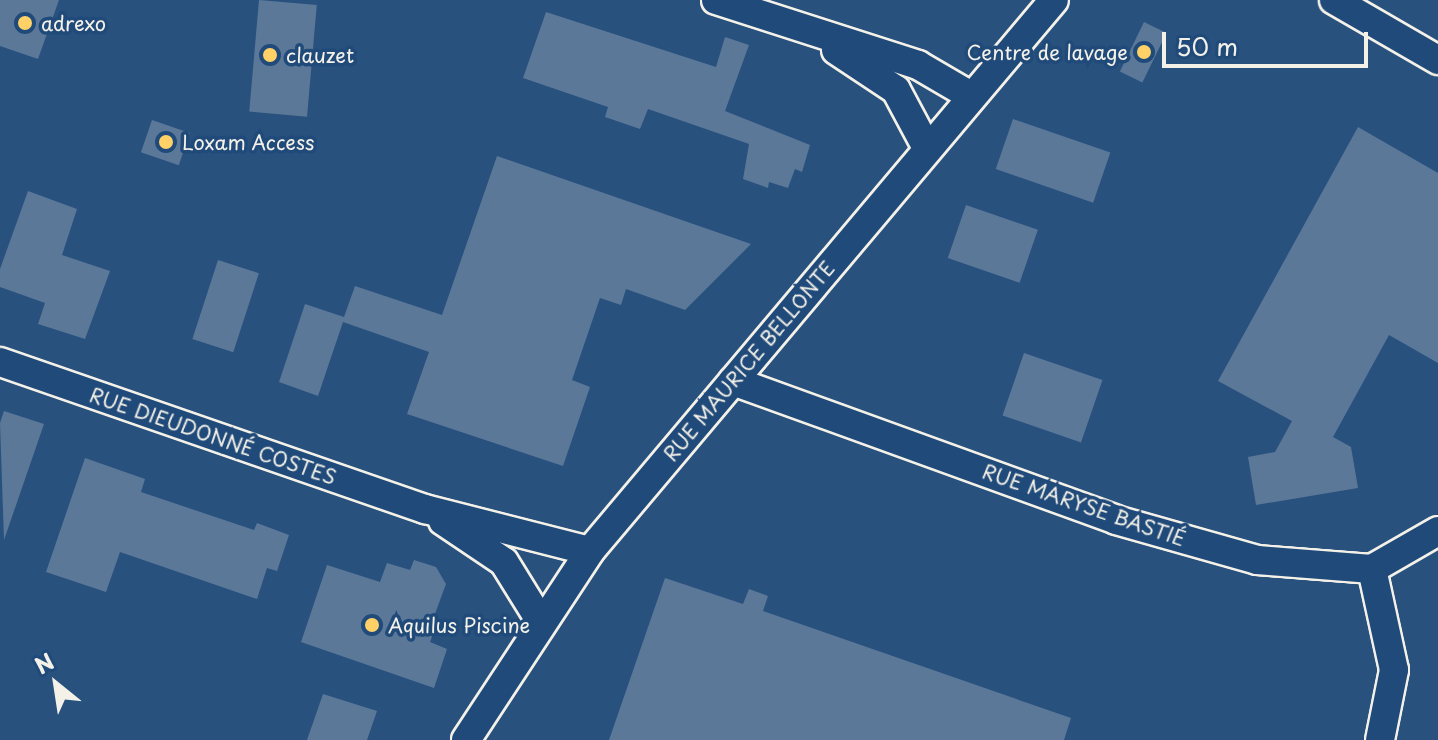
<!DOCTYPE html>
<html>
<head>
<meta charset="utf-8">
<style>
	body { margin:0 }
	#map { position:relative; width:1438px; height:740px; overflow:hidden; background:#28517e; font-family:"Playpen Sans",sans-serif }
	div>[style] { position:absolute }
	.building>* { inset:0; background:#5b7899; transform-origin:0 0 }
	.roads { filter:drop-shadow(2px 0 #f4f1e8) drop-shadow(-2px 0 #f4f1e8) drop-shadow(0 2px #f4f1e8) drop-shadow(0 -2px #f4f1e8) }
	.minor>* { height:28px; margin:-14px; padding:0 14px; transform-origin:14px; border-radius:14px; background:#1f4a7a }
	.dots>* { width:22px; height:22px; translate:-50% -50%; box-sizing:border-box; border:4px solid #1f4a7a; border-radius:50% }
	span { translate:-50% -50%; white-space:nowrap; text-align:center; line-height:1.15; -webkit-text-stroke:7px #1f4a7a; paint-order:stroke }
	.poi-label { font-size:20px; color:#f4f1e8 }
	.left { translate:0 -50%; text-align:left }
	.right { translate:-100% -50%; text-align:right }
	.street-label { font-size:20px; color:#f4f1e8 }
	.north { position:absolute; left:16px; top:644px; width:80px; height:80px; -webkit-text-stroke:6px #1f4a7a; paint-order:stroke; rotate:330deg; font-size:22px; font-weight:700; line-height:32px; text-align:center; color:#f4f1e8 }
	.north::after { content:''; display:block; margin:auto; width:28px; height:36px; background:#f4f1e8; clip-path:polygon(50% 0,100% 100%,50% 72%,0 100%) }
	.scale { position:absolute; left:1162px; top:32px; width:206px; height:36px; box-sizing:border-box; border:4px solid #f4f1e8; border-top:0; padding-left:10px; font-size:24px; line-height:28px; white-space:nowrap; color:#f4f1e8; -webkit-text-stroke:6px #1f4a7a; paint-order:stroke }
</style>
</head>
<body>
<div id="map">
	<div class="building">
		<div style="clip-path:polygon(0 0,59px 0,38px 59px,0 46px)"></div>
		<div style="left:259px;top:0;width:58px;height:112px;rotate:5deg"></div>
		<div style="clip-path:polygon(546px 12px,716px 67px,725px 37px,749px 45px,725px 111px,810px 145px,802px 172px,795px 169px,788px 188px,769px 182px,768px 188px,743px 179px,749px 144px,648px 109px,640px 129px,605px 117px,608px 107px,523px 78px)"></div>
		<div style="left:1144px;top:22px;width:25px;height:55px;rotate:26deg"></div>
		<div style="left:1013px;top:119px;width:103px;height:53px;rotate:19deg"></div>
		<div style="left:152px;top:120px;width:40px;height:34px;rotate:19deg"></div>
		<div style="clip-path:polygon(1358px 127px,1438px 173px,1438px 363px,1389px 335px,1333px 437px,1351px 447px,1358px 488px,1256px 505px,1248px 457px,1275px 452px,1292px 421px,1218px 381px)"></div>
		<div style="clip-path:polygon(497px 156px,751px 244px,685px 310px,626px 289px,621px 305px,600px 298px,572px 380px,590px 387px,563px 466px,407px 414px,429px 352px,343px 322px,318px 396px,279px 382px,305px 304px,344px 317px,355px 286px,442px 315px)"></div>
		<div style="clip-path:polygon(28px 191px,77px 209px,62px 255px,110px 271px,85px 339px,38px 324px,45px 303px,0 287px,0 269px)"></div>
		<div style="left:966px;top:205px;width:76px;height:56px;rotate:19deg"></div>
		<div style="left:218px;top:260px;width:43px;height:83px;rotate:18deg"></div>
		<div style="left:1024px;top:353px;width:83px;height:66px;rotate:19deg"></div>
		<div style="clip-path:polygon(4px 411px,44px 424px,4px 540px,0 423px)"></div>
		<div style="clip-path:polygon(85px 458px,145px 479px,141px 492px,254px 530px,257px 523px,289px 535px,277px 571px,267px 568px,257px 599px,120px 552px,106px 592px,46px 572px)"></div>
		<div style="clip-path:polygon(414px 560px,436px 567px,446px 584px,432px 622px,437px 624px,430px 642px,447px 649px,434px 688px,301px 642px,327px 565px,380px 582px,387px 563px,410px 570px)"></div>
		<div style="clip-path:polygon(665px 578px,743px 604px,749px 589px,768px 596px,763px 611px,1071px 718px,1064px 740px,609px 740px)"></div>
		<div style="clip-path:polygon(323px 694px,377px 711px,367px 740px,307px 740px)"></div>
	</div>
	<div class="roads">
		<div class="minor">
			<div style="left:716px;top:0;width:212px;rotate:17.8deg"></div>
			<div style="left:918px;top:65px;width:61px;rotate:30.3deg"></div>
			<div style="left:1334px;top:0;width:120px;rotate:30deg"></div>
			<div style="left:836px;top:50px;width:72px;rotate:33.7deg"></div>
			<div style="left:896px;top:90px;width:66px;rotate:61.9deg"></div>
			<div style="left:0;top:362px;width:450px;rotate:19.1deg"></div>
			<div style="left:425px;top:509px;width:170px;rotate:14.3deg"></div>
			<div style="left:733px;top:381px;width:407px;rotate:19.9deg"></div>
			<div style="left:1116px;top:520px;width:147px;rotate:15.8deg"></div>
			<div style="left:1257px;top:560px;width:115px;rotate:4.5deg"></div>
			<div style="left:1372px;top:569px;width:76px;rotate:-29.9deg"></div>
			<div style="left:443px;top:521px;width:73px;rotate:33.9deg"></div>
			<div style="left:504px;top:562px;width:68px;rotate:58.2deg"></div>
			<div style="left:1372px;top:569px;width:103px;rotate:77.7deg"></div>
			<div style="left:1394px;top:670px;width:71px;rotate:101.3deg"></div>
			<div style="left:466px;top:740px;width:226px;rotate:-56.7deg"></div>
			<div style="left:590px;top:551px;width:720px;rotate:-49.9deg"></div>
		</div>
	</div>
	<div class="dots">
		<div style="left:25px;top:23px;background:#ffd166"></div>
		<div style="left:1144px;top:52px;background:#ffd166"></div>
		<div style="left:270px;top:55px;background:#ffd166"></div>
		<div style="left:166px;top:142px;background:#ffd166"></div>
		<div style="left:372px;top:625px;background:#ffd166"></div>
	</div>
	<div class="poi-label">
		<span class="left" style="left:41px;top:23px">adrexo</span>
		<span class="right" style="left:1128px;top:52px">Centre de lavage</span>
		<span class="left" style="left:286px;top:55px">clauzet</span>
		<span class="left" style="left:182px;top:142px">Loxam Access</span>
		<span class="left" style="left:388px;top:625px">Aquilus Piscine</span>
	</div>
	<div class="street-label">
		<span style="left:749px;top:361px;rotate:-50deg">RUE MAURICE BELLONTE</span>
		<span style="left:213px;top:436px;rotate:19deg">RUE DIEUDONNÉ COSTES</span>
		<span style="left:1084px;top:505px;rotate:19deg">RUE MARYSE BASTIÉ</span>
	</div>
	<div class="north">N</div>
	<div class="scale">50 m</div>
</div>
</body>
</html>
